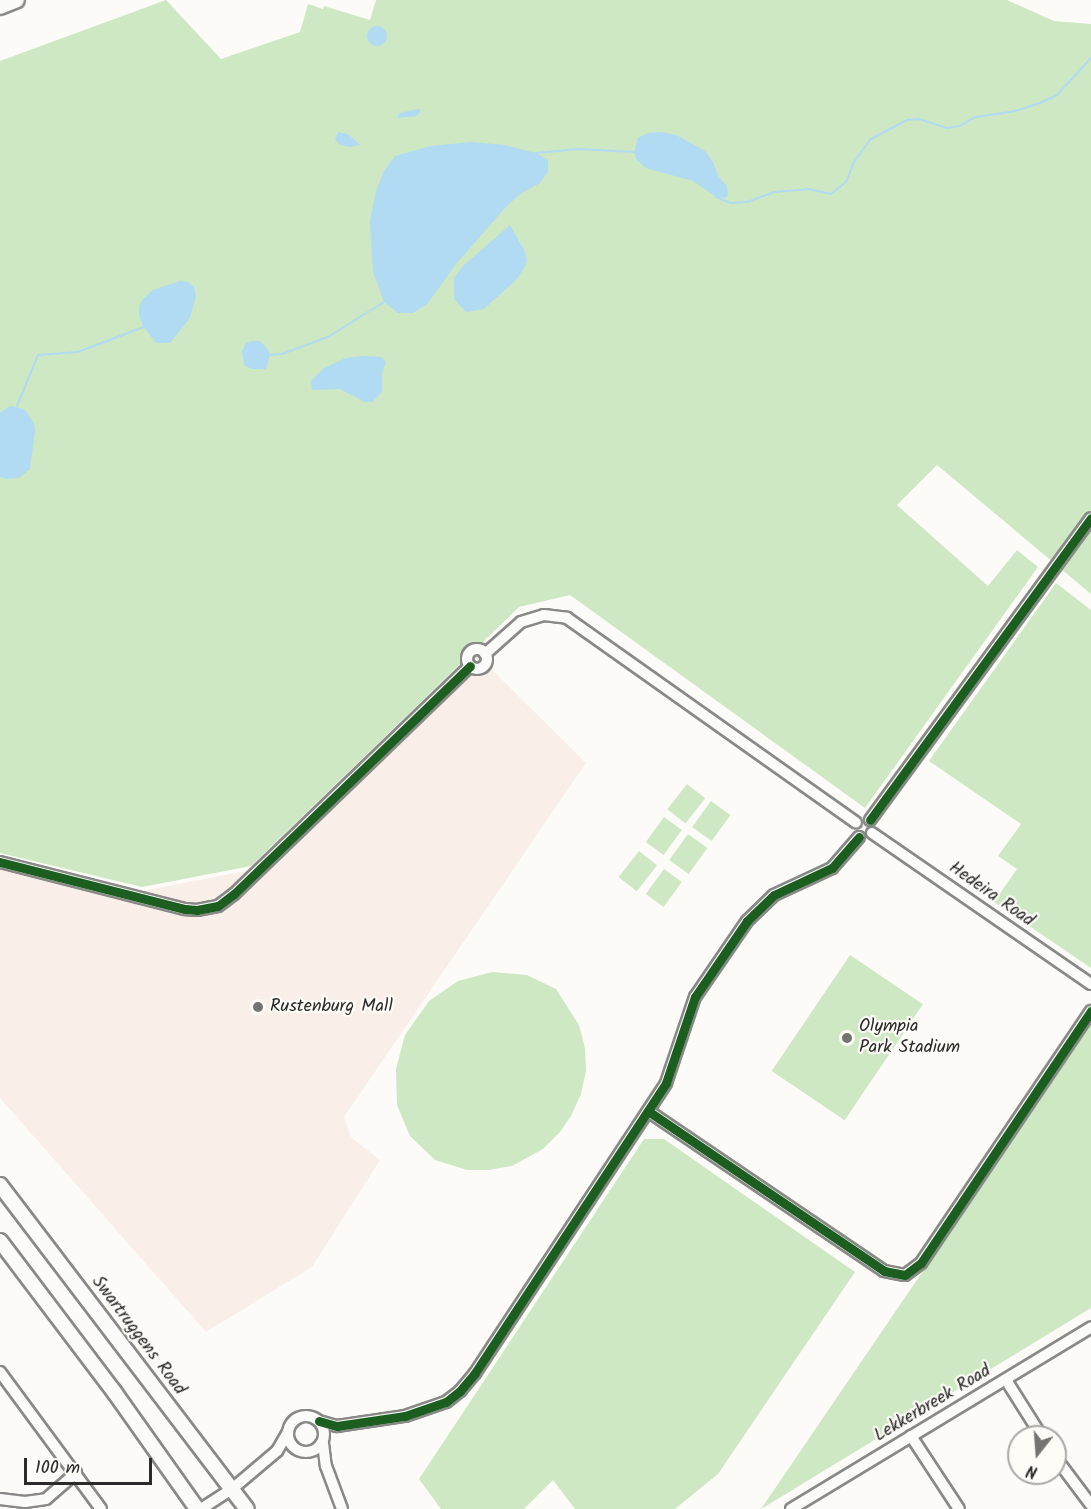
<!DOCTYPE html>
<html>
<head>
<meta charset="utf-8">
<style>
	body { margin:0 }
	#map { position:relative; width:1091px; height:1509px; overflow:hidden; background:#fcfbf8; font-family:Kalam,sans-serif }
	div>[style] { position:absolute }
	.built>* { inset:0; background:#f9efe8 }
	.green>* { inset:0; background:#cee8c3; transform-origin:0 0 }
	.water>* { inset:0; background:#b1daf3 }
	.round { border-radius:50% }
	.stream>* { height:2px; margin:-1px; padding:0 1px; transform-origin:1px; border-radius:1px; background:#b1daf3 }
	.roads { filter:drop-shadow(2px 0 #898987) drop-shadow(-2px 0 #898987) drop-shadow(0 2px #898987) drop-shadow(0 -2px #898987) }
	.minor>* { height:10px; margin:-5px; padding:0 5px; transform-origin:5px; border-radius:5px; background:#fbfbf9 }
	.minor>.ring { margin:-5px; padding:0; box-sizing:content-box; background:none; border:10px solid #fbfbf9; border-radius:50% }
	.major>* { height:14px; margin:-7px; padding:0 7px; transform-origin:7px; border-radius:7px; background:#fbfbf9 }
	.cycleway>* { height:9px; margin:-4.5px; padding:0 4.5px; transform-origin:4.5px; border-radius:4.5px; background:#1b5e20 }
	.dots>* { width:16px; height:16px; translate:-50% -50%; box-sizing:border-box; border:3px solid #fdfcf7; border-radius:50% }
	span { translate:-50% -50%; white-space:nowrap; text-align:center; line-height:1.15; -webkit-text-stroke:4.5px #fdfcf7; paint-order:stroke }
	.street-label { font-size:18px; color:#2b2b2b }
	.poi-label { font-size:18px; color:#2b2b2b }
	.left { translate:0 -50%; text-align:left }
	.north { position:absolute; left:1007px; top:1425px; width:60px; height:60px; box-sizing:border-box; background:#fdfcf7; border:2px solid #a9a8a5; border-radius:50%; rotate:197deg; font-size:16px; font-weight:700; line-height:24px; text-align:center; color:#2b2b2b }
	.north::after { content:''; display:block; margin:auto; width:21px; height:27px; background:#747473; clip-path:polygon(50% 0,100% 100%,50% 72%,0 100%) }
	.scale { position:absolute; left:24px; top:1458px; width:128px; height:27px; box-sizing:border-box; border:3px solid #2b2b2b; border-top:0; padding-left:8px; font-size:18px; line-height:21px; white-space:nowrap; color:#2b2b2b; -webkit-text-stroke:4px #fdfcf7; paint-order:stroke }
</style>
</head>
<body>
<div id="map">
	<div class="built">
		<div style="clip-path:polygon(476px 654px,586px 763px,344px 1117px,351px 1137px,380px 1160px,312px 1267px,206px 1332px,0 1098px,0 858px,142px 891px,251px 870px)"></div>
	</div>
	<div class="green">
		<div style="clip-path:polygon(166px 0,221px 59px,300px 32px,308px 4px,323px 9px,324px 6px,370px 20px,376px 0,1007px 0,1054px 21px,1091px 24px,1091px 594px,937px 465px,897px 505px,988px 586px,1017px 550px,1038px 567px,865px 808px,570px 595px,519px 607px,251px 866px,142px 887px,0 853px,0 61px)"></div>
		<div style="clip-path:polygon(1056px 583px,1091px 610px,1091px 968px,994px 902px,1017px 869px,998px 856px,1021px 824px,929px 761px)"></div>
		<div style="left:687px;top:784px;width:23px;height:32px;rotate:38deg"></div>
		<div style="left:711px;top:801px;width:24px;height:32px;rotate:36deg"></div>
		<div style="left:664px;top:817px;width:22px;height:31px;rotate:36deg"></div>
		<div style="left:688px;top:834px;width:24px;height:32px;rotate:36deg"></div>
		<div style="left:639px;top:851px;width:23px;height:33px;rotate:38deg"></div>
		<div style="left:664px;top:869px;width:22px;height:31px;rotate:36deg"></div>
		<div style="left:850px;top:955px;width:88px;height:140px;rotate:34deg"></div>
		<div style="clip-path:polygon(492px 972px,527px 975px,556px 989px,579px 1025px,585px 1048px,586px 1071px,581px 1094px,571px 1116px,560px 1132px,543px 1149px,512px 1166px,489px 1170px,467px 1170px,435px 1160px,410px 1136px,397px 1105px,396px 1069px,405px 1035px,429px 1001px,458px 981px)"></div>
		<div style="clip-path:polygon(1091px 1024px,1091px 1308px,761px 1509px)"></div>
		<div style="clip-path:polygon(644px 1139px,664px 1139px,855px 1272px,718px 1474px,675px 1509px,575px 1509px,553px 1480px,524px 1509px,441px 1509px,419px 1479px)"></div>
	</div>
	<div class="water">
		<div class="round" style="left:367px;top:26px;width:20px;height:20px"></div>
		<div style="clip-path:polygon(418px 109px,421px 110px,417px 116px,397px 118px,400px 113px)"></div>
		<div style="clip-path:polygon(338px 132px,348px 134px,360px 145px,350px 147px,340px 145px,335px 139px)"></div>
		<div style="clip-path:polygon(661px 132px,676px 135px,705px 151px,713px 162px,718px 176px,727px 186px,728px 195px,725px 198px,716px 197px,693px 181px,646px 168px,637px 160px,634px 152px,638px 138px,648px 133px)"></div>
		<div style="clip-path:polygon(471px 142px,505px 145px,536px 153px,548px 160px,548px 172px,540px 183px,520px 194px,505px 208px,456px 264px,428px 303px,413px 313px,398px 313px,384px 302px,373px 272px,370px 221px,376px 191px,384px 171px,395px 156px,431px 146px)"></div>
		<div style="clip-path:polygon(510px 225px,524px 250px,527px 260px,524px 268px,517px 279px,484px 309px,466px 312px,454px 299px,454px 278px,462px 267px)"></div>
		<div style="clip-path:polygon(180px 281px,188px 282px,194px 287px,196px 296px,190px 318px,170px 343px,156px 343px,143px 326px,139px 315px,139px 306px,144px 298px,153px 290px)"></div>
		<div style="clip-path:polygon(252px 341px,260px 341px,268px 350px,270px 355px,266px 369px,252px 369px,244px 365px,242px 351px,246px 343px)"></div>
		<div style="clip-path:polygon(364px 356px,382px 357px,386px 362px,382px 373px,382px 392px,372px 402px,365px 402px,340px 389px,312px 390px,311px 381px,324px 368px,346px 358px)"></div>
		<div style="clip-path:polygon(10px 406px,24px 409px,34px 423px,35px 431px,30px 469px,19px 478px,6px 479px,0 477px,0 413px)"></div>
	</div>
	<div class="stream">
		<div style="left:536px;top:153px;width:43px;rotate:-5.3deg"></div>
		<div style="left:579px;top:149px;width:55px;rotate:3.1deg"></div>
		<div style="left:716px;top:197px;width:16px;rotate:22deg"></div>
		<div style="left:731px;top:203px;width:16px;rotate:-4deg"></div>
		<div style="left:747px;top:202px;width:30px;rotate:-20deg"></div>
		<div style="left:775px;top:192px;width:33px;rotate:-5deg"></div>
		<div style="left:808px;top:189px;width:24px;rotate:12deg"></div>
		<div style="left:831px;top:194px;width:19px;rotate:-39deg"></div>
		<div style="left:846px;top:182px;width:22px;rotate:-68deg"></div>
		<div style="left:854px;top:162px;width:29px;rotate:-54deg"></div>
		<div style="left:871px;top:139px;width:41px;rotate:-27.8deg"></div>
		<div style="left:907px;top:120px;width:12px;rotate:-5deg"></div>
		<div style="left:919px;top:119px;width:29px;rotate:18deg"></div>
		<div style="left:947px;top:128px;width:13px;rotate:-9deg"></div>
		<div style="left:960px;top:126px;width:17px;rotate:-31deg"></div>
		<div style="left:975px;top:117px;width:37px;rotate:-8deg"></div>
		<div style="left:1012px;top:112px;width:29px;rotate:-18deg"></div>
		<div style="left:1040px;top:103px;width:19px;rotate:-25deg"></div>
		<div style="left:1057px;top:95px;width:50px;rotate:-47.4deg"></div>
		<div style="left:268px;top:355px;width:14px;rotate:-4deg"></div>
		<div style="left:282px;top:354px;width:49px;rotate:-20.3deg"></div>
		<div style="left:328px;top:337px;width:66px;rotate:-32deg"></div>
		<div style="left:17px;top:406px;width:55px;rotate:-67.6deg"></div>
		<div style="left:38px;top:355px;width:40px;rotate:-4.3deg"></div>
		<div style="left:78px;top:352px;width:73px;rotate:-20.9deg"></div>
	</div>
	<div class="roads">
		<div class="minor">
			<div class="ring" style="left:467px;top:649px;width:10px;height:10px"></div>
			<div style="left:485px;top:654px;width:48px;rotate:-41.6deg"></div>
			<div style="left:521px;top:622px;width:24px;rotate:-17deg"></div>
			<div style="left:544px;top:615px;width:23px;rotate:7deg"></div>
			<div style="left:567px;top:618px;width:354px;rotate:35.3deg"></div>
			<div style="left:870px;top:820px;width:374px;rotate:-53.8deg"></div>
			<div style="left:872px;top:833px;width:266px;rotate:34.6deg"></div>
			<div style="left:0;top:862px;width:191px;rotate:14.3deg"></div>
			<div style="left:185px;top:909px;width:12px;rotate:5deg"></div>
			<div style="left:197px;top:910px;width:21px;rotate:-11deg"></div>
			<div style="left:218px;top:906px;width:20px;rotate:-37deg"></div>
			<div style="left:234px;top:894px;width:328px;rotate:-44deg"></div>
			<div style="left:648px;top:1111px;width:285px;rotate:34.1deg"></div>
			<div style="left:884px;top:1271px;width:21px;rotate:11deg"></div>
			<div style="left:905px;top:1275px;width:20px;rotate:-37deg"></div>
			<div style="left:921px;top:1263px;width:304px;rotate:-56deg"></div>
			<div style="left:0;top:1372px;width:170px;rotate:53.6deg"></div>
			<div style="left:1006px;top:1380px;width:67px;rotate:57.7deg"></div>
			<div class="ring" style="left:288px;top:1416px;width:26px;height:26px"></div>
			<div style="left:319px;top:1421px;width:19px;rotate:16deg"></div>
			<div style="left:337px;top:1426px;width:69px;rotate:-8.4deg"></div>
			<div style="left:405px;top:1416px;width:43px;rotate:-18.9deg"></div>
			<div style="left:446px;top:1402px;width:18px;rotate:-38deg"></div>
			<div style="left:460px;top:1391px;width:23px;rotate:-50deg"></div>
			<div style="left:475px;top:1373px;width:347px;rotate:-56.6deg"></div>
			<div style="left:666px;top:1083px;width:91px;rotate:-71.4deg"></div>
			<div style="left:695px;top:997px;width:92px;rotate:-55.6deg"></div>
			<div style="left:747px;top:921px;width:37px;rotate:-44deg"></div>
			<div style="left:774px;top:895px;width:64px;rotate:-25deg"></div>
			<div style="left:832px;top:868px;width:41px;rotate:-48.9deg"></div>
			<div style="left:911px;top:1436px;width:87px;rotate:56.7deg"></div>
			<div style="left:323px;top:1443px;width:23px;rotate:83deg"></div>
			<div style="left:326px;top:1466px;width:46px;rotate:69.6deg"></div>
			<div style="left:1055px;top:1457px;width:60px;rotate:53.1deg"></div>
			<div style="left:0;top:1499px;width:25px;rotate:7deg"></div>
			<div style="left:25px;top:1502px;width:21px;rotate:-8deg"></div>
			<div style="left:46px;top:1499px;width:40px;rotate:-41deg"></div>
			<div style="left:201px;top:1509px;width:37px;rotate:-33deg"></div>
			<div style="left:232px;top:1489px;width:59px;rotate:-40.2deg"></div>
			<div style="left:277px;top:1451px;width:22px;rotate:-60deg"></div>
			<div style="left:791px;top:1509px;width:351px;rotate:-31.2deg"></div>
		</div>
		<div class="major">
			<div style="left:0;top:7px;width:18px;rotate:-22deg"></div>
			<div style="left:0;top:1185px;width:407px;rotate:52.7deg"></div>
			<div style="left:0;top:1241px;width:191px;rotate:52.9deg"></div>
			<div style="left:115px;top:1393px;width:142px;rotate:54.7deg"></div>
		</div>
	</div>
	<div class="cycleway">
		<div style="left:870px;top:820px;width:374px;rotate:-53.8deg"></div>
		<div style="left:0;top:862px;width:191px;rotate:14.3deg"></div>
		<div style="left:185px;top:909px;width:12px;rotate:5deg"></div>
		<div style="left:197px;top:910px;width:21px;rotate:-11deg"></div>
		<div style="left:218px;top:906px;width:20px;rotate:-37deg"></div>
		<div style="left:234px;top:894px;width:328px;rotate:-44deg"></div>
		<div style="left:648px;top:1111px;width:285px;rotate:34.1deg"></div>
		<div style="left:884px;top:1271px;width:21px;rotate:11deg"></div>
		<div style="left:905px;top:1275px;width:20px;rotate:-37deg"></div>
		<div style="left:921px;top:1263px;width:304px;rotate:-56deg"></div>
		<div style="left:319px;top:1421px;width:19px;rotate:16deg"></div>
		<div style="left:337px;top:1426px;width:69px;rotate:-8.4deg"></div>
		<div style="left:405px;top:1416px;width:43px;rotate:-18.9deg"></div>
		<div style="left:446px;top:1402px;width:18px;rotate:-38deg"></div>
		<div style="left:460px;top:1391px;width:23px;rotate:-50deg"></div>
		<div style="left:475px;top:1373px;width:347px;rotate:-56.6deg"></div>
		<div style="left:666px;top:1083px;width:91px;rotate:-71.4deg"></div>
		<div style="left:695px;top:997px;width:92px;rotate:-55.6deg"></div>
		<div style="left:747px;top:921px;width:37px;rotate:-44deg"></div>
		<div style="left:774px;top:895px;width:64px;rotate:-25deg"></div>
		<div style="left:832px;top:868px;width:41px;rotate:-48.9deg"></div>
	</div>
	<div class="dots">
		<div style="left:258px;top:1007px;background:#747473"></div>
		<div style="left:847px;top:1038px;background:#747473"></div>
	</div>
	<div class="street-label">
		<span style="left:991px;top:895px;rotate:35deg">Hedeira Road</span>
		<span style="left:138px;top:1336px;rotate:53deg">Swartruggens Road</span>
		<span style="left:933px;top:1404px;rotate:-31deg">Lekkerbreek Road</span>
	</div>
	<div class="poi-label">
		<span class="left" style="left:270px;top:1007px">Rustenburg Mall</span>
		<span class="left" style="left:859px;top:1038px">Olympia<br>Park Stadium</span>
	</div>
	<div class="north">N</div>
	<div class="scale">100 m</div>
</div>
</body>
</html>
